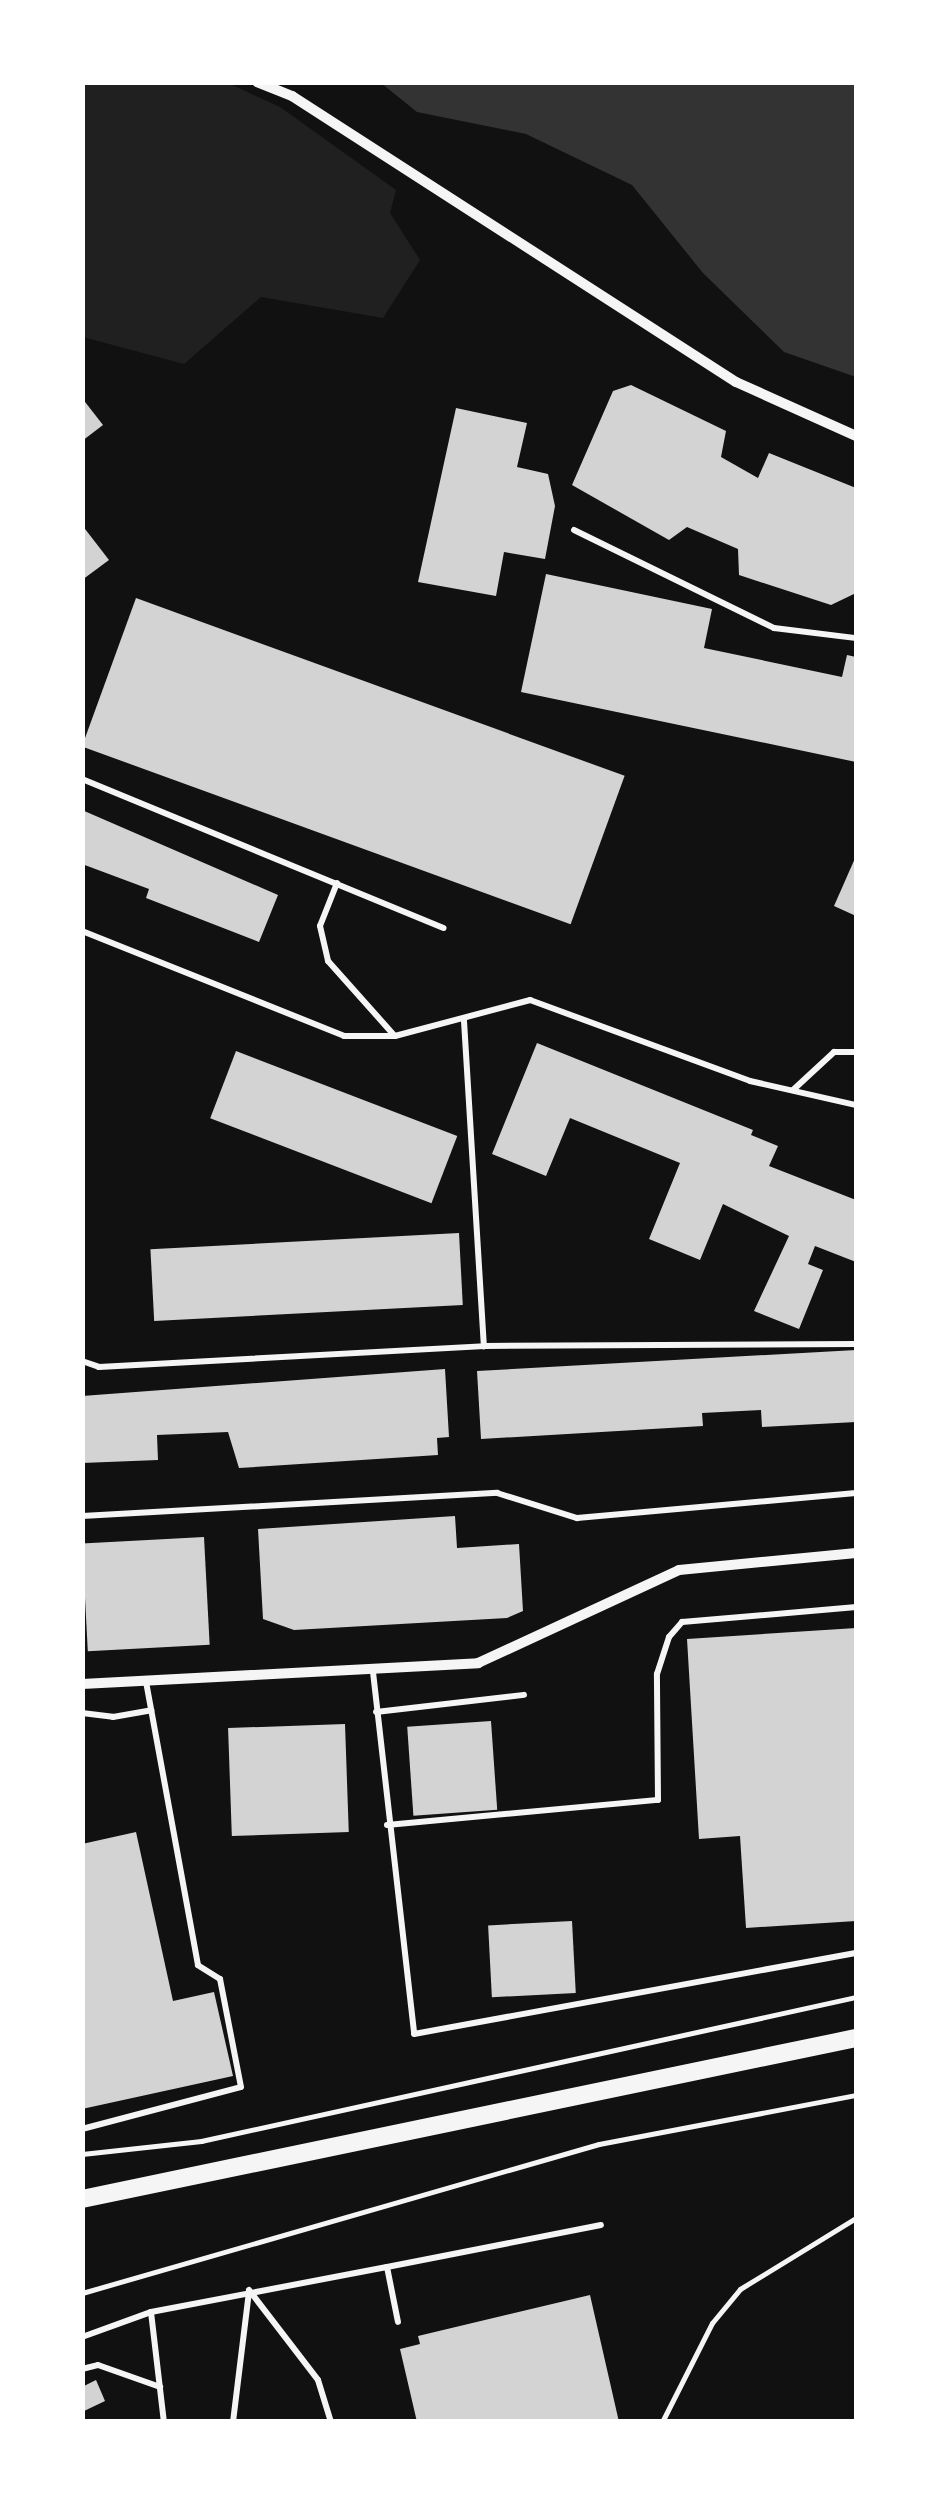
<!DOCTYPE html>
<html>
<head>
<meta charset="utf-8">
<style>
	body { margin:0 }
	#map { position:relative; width:939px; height:2504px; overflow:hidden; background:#111; font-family:"Titillium Web",sans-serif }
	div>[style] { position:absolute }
	.green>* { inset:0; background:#202020 }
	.water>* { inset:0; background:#333 }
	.building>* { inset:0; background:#d3d3d3; transform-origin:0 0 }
	.path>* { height:5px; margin:-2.5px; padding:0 2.5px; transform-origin:2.5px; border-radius:2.5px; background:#f5f5f5 }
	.service>* { height:6px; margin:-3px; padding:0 3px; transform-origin:3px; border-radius:3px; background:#f5f5f5 }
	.minor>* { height:10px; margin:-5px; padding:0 5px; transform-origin:5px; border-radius:5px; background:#f5f5f5 }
	.secondary>* { height:18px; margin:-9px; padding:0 9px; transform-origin:9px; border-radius:9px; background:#f5f5f5 }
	span { translate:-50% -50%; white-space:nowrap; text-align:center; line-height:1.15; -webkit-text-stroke:10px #fff; paint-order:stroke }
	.frame { position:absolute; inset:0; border:85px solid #fff; pointer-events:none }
</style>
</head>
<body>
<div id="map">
	<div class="green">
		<div style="clip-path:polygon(82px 83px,228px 83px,280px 107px,396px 190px,390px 213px,420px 260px,383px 318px,261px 297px,184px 364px,83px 337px)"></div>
	</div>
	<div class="water">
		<div style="clip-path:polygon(381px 83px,856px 83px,856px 377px,784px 352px,703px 273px,632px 185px,526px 134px,417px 112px)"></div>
	</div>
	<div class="building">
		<div style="clip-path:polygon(631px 385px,726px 431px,721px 457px,758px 478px,769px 453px,856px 488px,856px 593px,831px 605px,739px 575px,738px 549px,687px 527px,669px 540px,572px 485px,613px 391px)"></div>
		<div style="clip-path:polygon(82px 398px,103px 425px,82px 441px)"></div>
		<div style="clip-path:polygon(456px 408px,527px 423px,517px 467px,548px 474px,555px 506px,545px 559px,504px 552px,496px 596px,418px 582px)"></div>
		<div style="clip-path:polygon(82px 525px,109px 560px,82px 580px)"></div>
		<div style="clip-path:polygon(546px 574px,712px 609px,704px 648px,842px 677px,847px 655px,856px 657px,856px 762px,521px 692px)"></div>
		<div style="left:136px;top:598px;width:520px;height:158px;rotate:20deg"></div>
		<div style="clip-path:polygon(82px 810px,278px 895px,259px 942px,146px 898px,149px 889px,82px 864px)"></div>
		<div style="clip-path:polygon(856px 856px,856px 916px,834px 906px)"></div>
		<div style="clip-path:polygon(537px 1043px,753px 1130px,751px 1135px,778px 1146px,769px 1166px,856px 1200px,856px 1262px,815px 1246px,808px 1264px,823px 1270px,799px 1329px,754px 1311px,789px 1236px,723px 1204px,700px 1260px,649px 1239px,680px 1163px,570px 1118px,546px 1176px,492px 1154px)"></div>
		<div style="left:236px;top:1051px;width:237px;height:72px;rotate:21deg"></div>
		<div style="left:459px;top:1233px;width:72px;height:309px;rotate:87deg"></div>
		<div style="clip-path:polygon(856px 1350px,856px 1422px,762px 1427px,761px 1410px,702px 1413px,703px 1426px,481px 1439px,477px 1371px)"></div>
		<div style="clip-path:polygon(445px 1369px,449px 1437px,437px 1438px,438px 1455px,239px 1468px,228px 1432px,157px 1435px,158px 1460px,82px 1463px,82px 1396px)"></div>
		<div style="clip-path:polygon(455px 1516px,457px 1548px,519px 1544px,523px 1611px,507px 1618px,294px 1630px,263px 1619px,258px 1529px)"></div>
		<div style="left:204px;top:1537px;width:108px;height:122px;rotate:87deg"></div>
		<div style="clip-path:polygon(856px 1628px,856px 1921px,746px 1928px,740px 1836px,699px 1839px,687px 1639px)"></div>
		<div style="left:491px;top:1721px;width:89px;height:84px;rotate:86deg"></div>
		<div style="left:345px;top:1724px;width:108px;height:117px;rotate:88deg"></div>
		<div style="clip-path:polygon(136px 1832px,173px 2001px,214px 1992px,233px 2076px,82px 2109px,82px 1844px)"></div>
		<div style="left:572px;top:1921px;width:72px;height:84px;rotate:87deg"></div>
		<div style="clip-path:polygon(590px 2295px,619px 2422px,417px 2422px,400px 2349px,420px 2344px,418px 2336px)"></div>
		<div style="clip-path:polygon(96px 2380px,105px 2401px,82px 2412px,82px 2387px)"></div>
	</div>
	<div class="path">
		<div style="left:82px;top:2154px;width:120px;rotate:-6.2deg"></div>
		<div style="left:201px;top:2141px;width:671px;rotate:-12.4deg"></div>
		<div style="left:82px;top:2293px;width:538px;rotate:-16.08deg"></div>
		<div style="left:599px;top:2144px;width:262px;rotate:-10.8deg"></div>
		<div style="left:662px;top:2422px;width:111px;rotate:-63.2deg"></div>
		<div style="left:712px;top:2323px;width:44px;rotate:-50.5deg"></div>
		<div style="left:740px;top:2289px;width:136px;rotate:-31.5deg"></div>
	</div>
	<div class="service">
		<div style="left:574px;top:530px;width:223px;rotate:26.1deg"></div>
		<div style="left:774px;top:628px;width:83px;rotate:7deg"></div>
		<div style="left:82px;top:779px;width:391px;rotate:22.4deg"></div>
		<div style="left:337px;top:883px;width:46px;rotate:111.6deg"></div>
		<div style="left:320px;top:926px;width:36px;rotate:77deg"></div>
		<div style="left:328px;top:961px;width:99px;rotate:48.3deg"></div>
		<div style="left:82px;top:931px;width:282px;rotate:21.8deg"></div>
		<div style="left:344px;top:1036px;width:51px"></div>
		<div style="left:395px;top:1036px;width:140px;rotate:-14.9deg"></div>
		<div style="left:530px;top:1000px;width:234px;rotate:20.2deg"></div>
		<div style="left:750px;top:1081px;width:109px;rotate:12.8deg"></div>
		<div style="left:464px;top:1021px;width:326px;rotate:86.5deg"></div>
		<div style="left:793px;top:1090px;width:56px;rotate:-42.8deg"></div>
		<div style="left:834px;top:1052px;width:22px"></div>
		<div style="left:82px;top:1361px;width:18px;rotate:19deg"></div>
		<div style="left:99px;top:1367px;width:386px;rotate:-3.1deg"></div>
		<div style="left:484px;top:1346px;width:372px;rotate:-0.3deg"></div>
		<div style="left:82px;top:1516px;width:416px;rotate:-3.2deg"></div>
		<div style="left:497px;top:1493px;width:84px;rotate:17.4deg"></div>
		<div style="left:577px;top:1518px;width:280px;rotate:-5.1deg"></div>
		<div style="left:373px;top:1672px;width:364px;rotate:83.5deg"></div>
		<div style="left:414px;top:2034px;width:449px;rotate:-10.4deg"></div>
		<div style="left:376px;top:1712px;width:149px;rotate:-6.6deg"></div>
		<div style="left:82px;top:1713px;width:31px;rotate:7deg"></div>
		<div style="left:113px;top:1717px;width:39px;rotate:-10deg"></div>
		<div style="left:387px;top:1825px;width:272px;rotate:-5.3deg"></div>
		<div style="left:658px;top:1800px;width:126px;rotate:-90.5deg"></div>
		<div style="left:657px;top:1674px;width:39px;rotate:-72deg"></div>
		<div style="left:669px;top:1637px;width:20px;rotate:-49deg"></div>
		<div style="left:682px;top:1622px;width:175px;rotate:-4.9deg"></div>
		<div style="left:82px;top:2129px;width:164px;rotate:-14.8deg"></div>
		<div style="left:241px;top:2087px;width:110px;rotate:-101deg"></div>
		<div style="left:220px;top:1979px;width:26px;rotate:-148deg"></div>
		<div style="left:198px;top:1965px;width:289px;rotate:-100.4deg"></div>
		<div style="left:387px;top:2267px;width:218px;rotate:-11.1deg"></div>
		<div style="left:249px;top:2290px;width:113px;rotate:52.5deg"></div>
		<div style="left:318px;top:2380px;width:44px;rotate:72.8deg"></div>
		<div style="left:151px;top:2312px;width:111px;rotate:83.3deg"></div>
		<div style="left:82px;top:2337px;width:73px;rotate:-19.9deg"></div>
		<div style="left:151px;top:2312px;width:240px;rotate:-10.8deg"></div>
		<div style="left:387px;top:2267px;width:56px;rotate:78.7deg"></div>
		<div style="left:82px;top:2369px;width:16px;rotate:-14deg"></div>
		<div style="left:98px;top:2365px;width:66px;rotate:19.5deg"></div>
		<div style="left:233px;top:2422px;width:132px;rotate:-83deg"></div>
	</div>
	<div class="minor">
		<div style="left:257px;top:82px;width:38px;rotate:22deg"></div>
		<div style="left:292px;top:96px;width:528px;rotate:32.79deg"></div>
		<div style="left:736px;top:382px;width:132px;rotate:24.2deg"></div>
		<div style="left:82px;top:1684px;width:397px;rotate:-3deg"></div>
		<div style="left:478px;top:1663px;width:221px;rotate:-24.8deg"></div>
		<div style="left:679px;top:1570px;width:178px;rotate:-5.5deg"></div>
	</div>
	<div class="secondary">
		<div style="left:82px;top:2199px;width:791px;rotate:-11.75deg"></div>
	</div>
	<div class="frame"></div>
</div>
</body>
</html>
